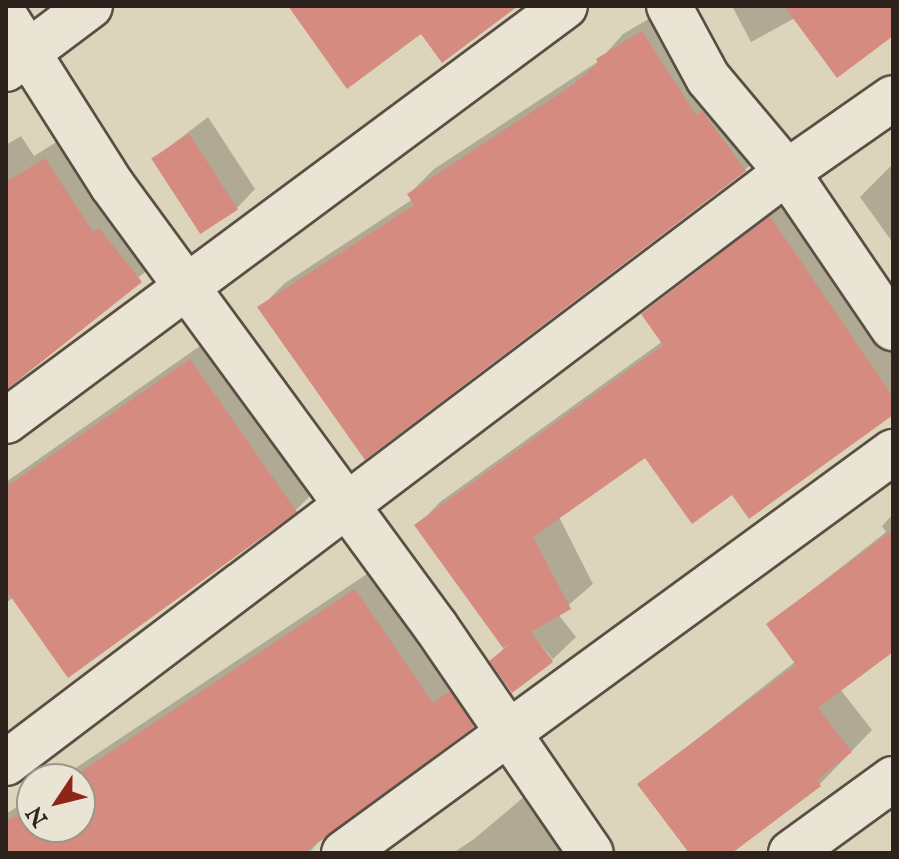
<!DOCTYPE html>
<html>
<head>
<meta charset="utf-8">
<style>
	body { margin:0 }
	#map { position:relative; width:899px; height:859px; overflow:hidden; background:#ddd5bb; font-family:"IM FELL English",serif }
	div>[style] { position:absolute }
	.shadow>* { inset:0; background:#0003 }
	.building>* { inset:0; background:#d58b80; transform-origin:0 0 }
	.roads { filter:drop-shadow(2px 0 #5a4f44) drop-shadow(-2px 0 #5a4f44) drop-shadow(0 2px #5a4f44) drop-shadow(0 -2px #5a4f44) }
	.street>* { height:44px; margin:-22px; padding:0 22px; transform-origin:22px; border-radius:22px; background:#e9e4d3 }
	span { translate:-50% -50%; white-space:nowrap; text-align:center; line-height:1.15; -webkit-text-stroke:7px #e9e4d3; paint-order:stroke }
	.frame { position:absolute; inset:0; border:8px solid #2e221c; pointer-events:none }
	.north { position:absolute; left:16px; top:763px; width:80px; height:80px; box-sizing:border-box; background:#e9e4d3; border:2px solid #9e968a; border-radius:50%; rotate:235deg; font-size:22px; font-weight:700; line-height:32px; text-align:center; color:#2e221c }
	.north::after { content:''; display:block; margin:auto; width:28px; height:36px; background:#8f2418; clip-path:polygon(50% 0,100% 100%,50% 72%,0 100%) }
</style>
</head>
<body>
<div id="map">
	<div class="shadow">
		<div style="clip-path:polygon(732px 6px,893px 6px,893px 24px,795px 18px,751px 42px)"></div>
		<div style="clip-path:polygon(667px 8px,770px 145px,745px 170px,260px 308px,285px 283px,413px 199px,409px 194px,434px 169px,599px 61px,623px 34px)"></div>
		<div style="clip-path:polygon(208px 117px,255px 189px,237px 208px,153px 159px)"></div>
		<div style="clip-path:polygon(74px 131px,169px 252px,6px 388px,6px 145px,21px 136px,34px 156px)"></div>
		<div style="clip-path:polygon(893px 164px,893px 243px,860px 197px)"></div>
		<div style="clip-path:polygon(795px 194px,893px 338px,893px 413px,733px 492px,646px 456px,559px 517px,593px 584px,558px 614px,576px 637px,553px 659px,523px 625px,553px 660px,512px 690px,492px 661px,505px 647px,417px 526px,440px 502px,663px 341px,644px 314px)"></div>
		<div style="clip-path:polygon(217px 334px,322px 484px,296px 510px,68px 675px,14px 597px,6px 603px,6px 482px)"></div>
		<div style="clip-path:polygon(893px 514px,893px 650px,840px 689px,872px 730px,820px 784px,729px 853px,691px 853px,640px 784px,796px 661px,769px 624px,886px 532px,882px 526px)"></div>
		<div style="clip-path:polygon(385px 562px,502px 696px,473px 725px,322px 838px,309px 853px,6px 853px,6px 814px,32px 797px,32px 827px,80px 827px,80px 779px,59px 779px)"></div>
		<div style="clip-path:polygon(531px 791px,577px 853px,453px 853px,474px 839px)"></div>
	</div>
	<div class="building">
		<div style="clip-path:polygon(288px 6px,518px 6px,442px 63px,421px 34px,347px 89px)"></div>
		<div style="clip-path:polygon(784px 6px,893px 6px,893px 36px,837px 78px)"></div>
		<div style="clip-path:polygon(642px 31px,696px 115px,702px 111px,746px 171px,365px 460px,257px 307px,414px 205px,407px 194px,571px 86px,598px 63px,596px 59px)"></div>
		<div style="left:189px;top:134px;width:90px;height:45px;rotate:57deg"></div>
		<div style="clip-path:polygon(45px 158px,93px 232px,99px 228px,142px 282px,6px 390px,6px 182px)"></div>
		<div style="clip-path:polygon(770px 216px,893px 397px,893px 415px,749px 519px,732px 495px,692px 524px,645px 458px,533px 537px,571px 609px,531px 632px,553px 662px,512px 693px,489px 661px,516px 640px,503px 648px,414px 525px,663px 345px,641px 314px)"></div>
		<div style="clip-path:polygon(190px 359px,297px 512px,68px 678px,6px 590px,6px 487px)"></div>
		<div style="clip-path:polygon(893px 530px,893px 652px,818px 708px,852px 752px,817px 780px,821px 786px,732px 853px,689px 853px,637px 784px,796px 665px,766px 624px)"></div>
		<div style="clip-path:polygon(355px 589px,433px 703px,450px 691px,474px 727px,304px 853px,6px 853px,6px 822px,32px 805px,32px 827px,80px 827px,80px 779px,70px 779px)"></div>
	</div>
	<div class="roads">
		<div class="street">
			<div style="left:669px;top:6px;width:82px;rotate:61.6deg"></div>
			<div style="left:708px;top:78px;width:123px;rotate:50deg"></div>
			<div style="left:787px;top:172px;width:189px;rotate:55.8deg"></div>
			<div style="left:6px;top:18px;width:198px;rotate:57.6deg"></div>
			<div style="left:112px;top:185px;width:548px;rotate:53.76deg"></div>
			<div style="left:436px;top:627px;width:274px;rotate:55.6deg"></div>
			<div style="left:6px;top:69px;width:105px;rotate:-36.9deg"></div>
			<div style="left:6px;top:421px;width:696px;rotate:-36.59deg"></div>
			<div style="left:6px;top:763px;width:979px;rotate:-37.12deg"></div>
			<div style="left:787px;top:172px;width:129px;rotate:-34.9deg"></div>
			<div style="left:344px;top:853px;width:680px;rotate:-36.15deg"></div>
			<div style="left:791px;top:853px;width:126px;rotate:-36deg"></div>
		</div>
	</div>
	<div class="frame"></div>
	<div class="north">N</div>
</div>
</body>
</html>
